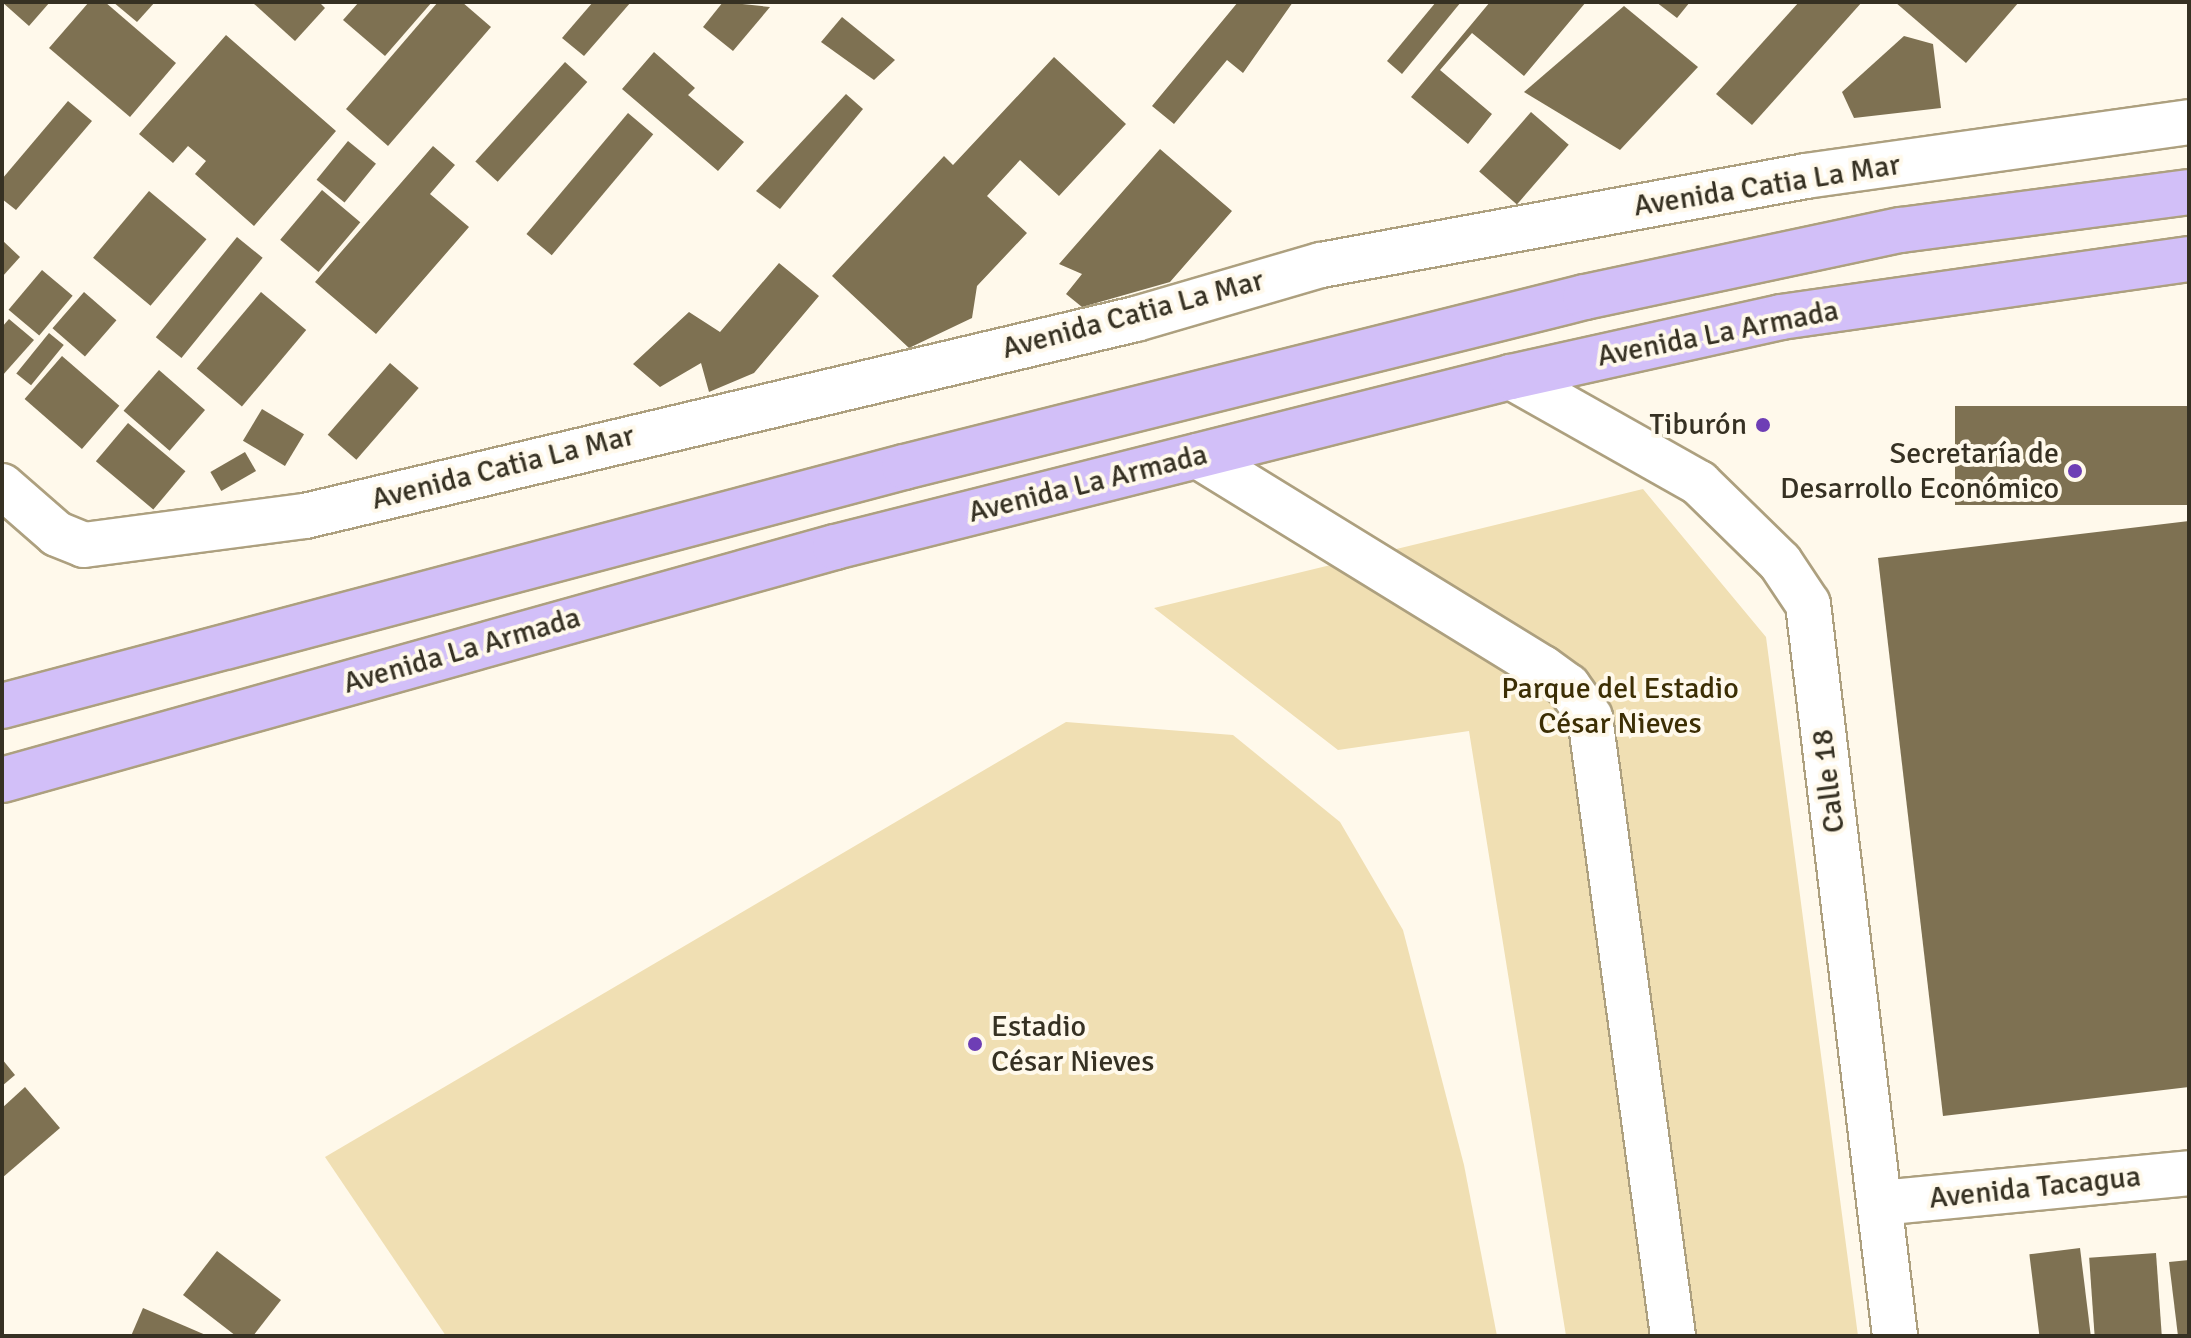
<!DOCTYPE html>
<html>
<head>
<meta charset="utf-8">
<style>
	body { margin:0 }
	#map { position:relative; width:2191px; height:1338px; overflow:hidden; background:#fff9eb; font-family:Signika,sans-serif }
	div>[style] { position:absolute }
	.green>* { inset:0; background:#f0dfb3 }
	.building>* { inset:0; background:#7e7152; transform-origin:0 0 }
	.roads { filter:drop-shadow(2px 0 #ada07f) drop-shadow(-2px 0 #ada07f) drop-shadow(0 2px #ada07f) drop-shadow(0 -2px #ada07f) }
	.minor>* { height:44px; margin:-22px; padding:0 22px; transform-origin:22px; border-radius:22px; background:#fff }
	.major>* { height:44px; margin:-22px; padding:0 22px; transform-origin:22px; border-radius:22px; background:#d2bff8 }
	.dots>* { width:22px; height:22px; translate:-50% -50%; box-sizing:border-box; border:4px solid #fff9eb; border-radius:50% }
	span { translate:-50% -50%; white-space:nowrap; text-align:center; line-height:1.15; -webkit-text-stroke:8px #fff9eb; paint-order:stroke }
	.street-label { font-size:30px; color:#363123 }
	.poi-label { font-size:30px; color:#363123 }
	.right { translate:-100% -50%; text-align:right }
	.left { translate:0 -50%; text-align:left }
	.park-label { font-size:30px; color:#3c2e04 }
	.frame { position:absolute; inset:0; border:4px solid #363123; pointer-events:none }
</style>
</head>
<body>
<div id="map">
	<div class="green">
		<div style="clip-path:polygon(1643px 489px,1766px 637px,1858px 1336px,1566px 1336px,1469px 731px,1338px 750px,1154px 608px)"></div>
		<div style="clip-path:polygon(1066px 722px,1233px 735px,1340px 822px,1403px 930px,1464px 1165px,1497px 1336px,446px 1336px,325px 1157px)"></div>
	</div>
	<div class="building">
		<div style="clip-path:polygon(2px 2px,50px 2px,29px 26px)"></div>
		<div style="clip-path:polygon(89px 2px,105px 2px,176px 63px,130px 117px,49px 48px)"></div>
		<div style="clip-path:polygon(113px 2px,155px 2px,137px 22px)"></div>
		<div style="clip-path:polygon(252px 2px,319px 2px,325px 8px,295px 41px)"></div>
		<div style="clip-path:polygon(359px 2px,432px 2px,385px 56px,343px 20px)"></div>
		<div style="clip-path:polygon(438px 2px,462px 2px,491px 27px,388px 146px,346px 109px)"></div>
		<div style="clip-path:polygon(593px 2px,631px 2px,584px 56px,562px 38px)"></div>
		<div style="clip-path:polygon(723px 2px,770px 7px,733px 51px,703px 27px)"></div>
		<div style="clip-path:polygon(1238px 2px,1293px 2px,1243px 73px,1227px 60px,1174px 124px,1152px 106px)"></div>
		<div style="clip-path:polygon(1436px 2px,1461px 2px,1402px 74px,1387px 61px)"></div>
		<div style="clip-path:polygon(1490px 2px,1586px 2px,1524px 76px,1472px 33px,1440px 70px,1492px 114px,1468px 144px,1411px 97px)"></div>
		<div style="clip-path:polygon(1656px 2px,1690px 2px,1677px 18px)"></div>
		<div style="clip-path:polygon(1799px 2px,1862px 2px,1752px 125px,1716px 94px)"></div>
		<div style="clip-path:polygon(1895px 2px,2019px 2px,1966px 63px)"></div>
		<div style="clip-path:polygon(1624px 6px,1698px 67px,1620px 150px,1524px 92px)"></div>
		<div style="clip-path:polygon(842px 17px,895px 60px,874px 80px,821px 42px)"></div>
		<div style="clip-path:polygon(226px 35px,336px 131px,254px 226px,195px 174px,206px 161px,188px 146px,173px 163px,139px 134px)"></div>
		<div style="clip-path:polygon(1904px 36px,1933px 44px,1941px 108px,1854px 118px,1842px 92px)"></div>
		<div style="clip-path:polygon(654px 52px,695px 88px,688px 95px,744px 142px,718px 171px,622px 89px)"></div>
		<div style="clip-path:polygon(1054px 57px,1126px 124px,1059px 196px,1020px 160px,987px 196px,1027px 233px,977px 286px,972px 318px,909px 348px,832px 276px,944px 156px,953px 165px)"></div>
		<div style="left:565px;top:62px;width:30px;height:134px;rotate:42deg"></div>
		<div style="clip-path:polygon(846px 94px,863px 109px,780px 209px,756px 191px)"></div>
		<div style="clip-path:polygon(68px 101px,92px 121px,16px 210px,2px 199px,2px 179px)"></div>
		<div style="left:1531px;top:112px;width:50px;height:79px;rotate:41deg"></div>
		<div style="left:628px;top:113px;width:33px;height:158px;rotate:40deg"></div>
		<div style="left:348px;top:141px;width:36px;height:50px;rotate:39deg"></div>
		<div style="clip-path:polygon(433px 146px,455px 165px,430px 194px,469px 227px,376px 334px,315px 282px)"></div>
		<div style="clip-path:polygon(1160px 149px,1232px 211px,1170px 282px,1082px 307px,1066px 294px,1082px 274px,1059px 264px)"></div>
		<div style="left:322px;top:190px;width:50px;height:65px;rotate:40deg"></div>
		<div style="left:149px;top:191px;width:75px;height:87px;rotate:40deg"></div>
		<div style="left:237px;top:237px;width:33px;height:129px;rotate:39deg"></div>
		<div style="clip-path:polygon(2px 240px,20px 257px,2px 277px)"></div>
		<div style="clip-path:polygon(779px 263px,819px 296px,754px 373px,709px 392px,701px 363px,660px 387px,633px 364px,689px 312px,720px 332px)"></div>
		<div style="left:42px;top:270px;width:40px;height:52px;rotate:40deg"></div>
		<div style="left:84px;top:292px;width:43px;height:48px;rotate:41deg"></div>
		<div style="left:261px;top:292px;width:59px;height:100px;rotate:40deg"></div>
		<div style="clip-path:polygon(9px 319px,34px 340px,2px 376px,2px 327px)"></div>
		<div style="left:49px;top:333px;width:19px;height:52px;rotate:39deg"></div>
		<div style="left:62px;top:356px;width:76px;height:57px;rotate:41deg"></div>
		<div style="left:390px;top:363px;width:38px;height:95px;rotate:41deg"></div>
		<div style="left:159px;top:370px;width:61px;height:54px;rotate:41deg"></div>
		<div style="left:2189px;top:406px;width:99px;height:234px;rotate:90deg"></div>
		<div style="left:262px;top:409px;width:49px;height:37px;rotate:31deg"></div>
		<div style="left:128px;top:423px;width:75px;height:50px;rotate:40deg"></div>
		<div style="left:245px;top:452px;width:22px;height:40px;rotate:60deg"></div>
		<div style="clip-path:polygon(2189px 521px,2189px 1087px,1943px 1116px,1878px 558px)"></div>
		<div style="clip-path:polygon(2px 1059px,15px 1075px,2px 1086px)"></div>
		<div style="clip-path:polygon(25px 1087px,60px 1128px,2px 1178px,2px 1108px)"></div>
		<div style="left:2080px;top:1248px;width:89px;height:51px;rotate:83deg"></div>
		<div style="clip-path:polygon(217px 1251px,281px 1300px,253px 1336px,236px 1336px,183px 1295px)"></div>
		<div style="left:2156px;top:1253px;width:83px;height:67px;rotate:86deg"></div>
		<div style="clip-path:polygon(2189px 1260px,2189px 1336px,2178px 1336px,2169px 1262px)"></div>
		<div style="clip-path:polygon(143px 1308px,208px 1336px,131px 1336px)"></div>
	</div>
	<div class="roads">
		<div class="minor">
			<div style="left:1511px;top:377px;width:216px;rotate:29.4deg"></div>
			<div style="left:1699px;top:483px;width:113px;rotate:44.3deg"></div>
			<div style="left:1780px;top:562px;width:50px;rotate:56.3deg"></div>
			<div style="left:1808px;top:604px;width:737px;rotate:83.22deg"></div>
			<div style="left:1198px;top:456px;width:405px;rotate:31.6deg"></div>
			<div style="left:1543px;top:668px;width:31px;rotate:36deg"></div>
			<div style="left:1568px;top:686px;width:38px;rotate:55deg"></div>
			<div style="left:1590px;top:717px;width:625px;rotate:82.36deg"></div>
			<div style="left:2px;top:486px;width:73px;rotate:41.1deg"></div>
			<div style="left:57px;top:534px;width:29px;rotate:22deg"></div>
			<div style="left:84px;top:545px;width:223px;rotate:-7.5deg"></div>
			<div style="left:305px;top:516px;width:854px;rotate:-13.34deg"></div>
			<div style="left:1136px;top:319px;width:193px;rotate:-16.3deg"></div>
			<div style="left:1321px;top:265px;width:493px;rotate:-10.4deg"></div>
			<div style="left:1806px;top:176px;width:387px;rotate:-8deg"></div>
			<div style="left:1880px;top:1203px;width:310px;rotate:-5.5deg"></div>
		</div>
		<div class="major">
			<div style="left:2px;top:706px;width:933px;rotate:-14.84deg"></div>
			<div style="left:904px;top:467px;width:702px;rotate:-14.02deg"></div>
			<div style="left:1585px;top:297px;width:323px;rotate:-12deg"></div>
			<div style="left:1901px;top:230px;width:290px;rotate:-7.5deg"></div>
			<div style="left:2px;top:780px;width:865px;rotate:-15.63deg"></div>
			<div style="left:835px;top:547px;width:697px;rotate:-14.12deg"></div>
			<div style="left:1511px;top:377px;width:277px;rotate:-12.5deg"></div>
			<div style="left:1781px;top:317px;width:412px;rotate:-8.1deg"></div>
		</div>
	</div>
	<div class="dots">
		<div style="left:1763px;top:425px;background:#6e3eb5"></div>
		<div style="left:2075px;top:471px;background:#6e3eb5"></div>
		<div style="left:975px;top:1044px;background:#6e3eb5"></div>
	</div>
	<div class="street-label">
		<span style="left:1767px;top:186px;rotate:-9deg">Avenida Catia La Mar</span>
		<span style="left:1133px;top:315px;rotate:-15deg">Avenida Catia La Mar</span>
		<span style="left:1718px;top:334px;rotate:-11deg">Avenida La Armada</span>
		<span style="left:503px;top:468px;rotate:-14deg">Avenida Catia La Mar</span>
		<span style="left:1088px;top:484px;rotate:-14deg">Avenida La Armada</span>
		<span style="left:462px;top:651px;rotate:-16deg">Avenida La Armada</span>
		<span style="left:1829px;top:781px;rotate:-97deg">Calle 18</span>
		<span style="left:2035px;top:1188px;rotate:-6deg">Avenida Tacagua</span>
	</div>
	<div class="poi-label">
		<span class="right" style="left:1747px;top:425px">Tiburón</span>
		<span class="right" style="left:2059px;top:471px">Secretaría de<br>Desarrollo Económico</span>
		<span class="left" style="left:991px;top:1044px">Estadio<br>César Nieves</span>
	</div>
	<div class="park-label">
		<span style="left:1620px;top:706px">Parque del Estadio<br>César Nieves</span>
	</div>
	<div class="frame"></div>
</div>
</body>
</html>
